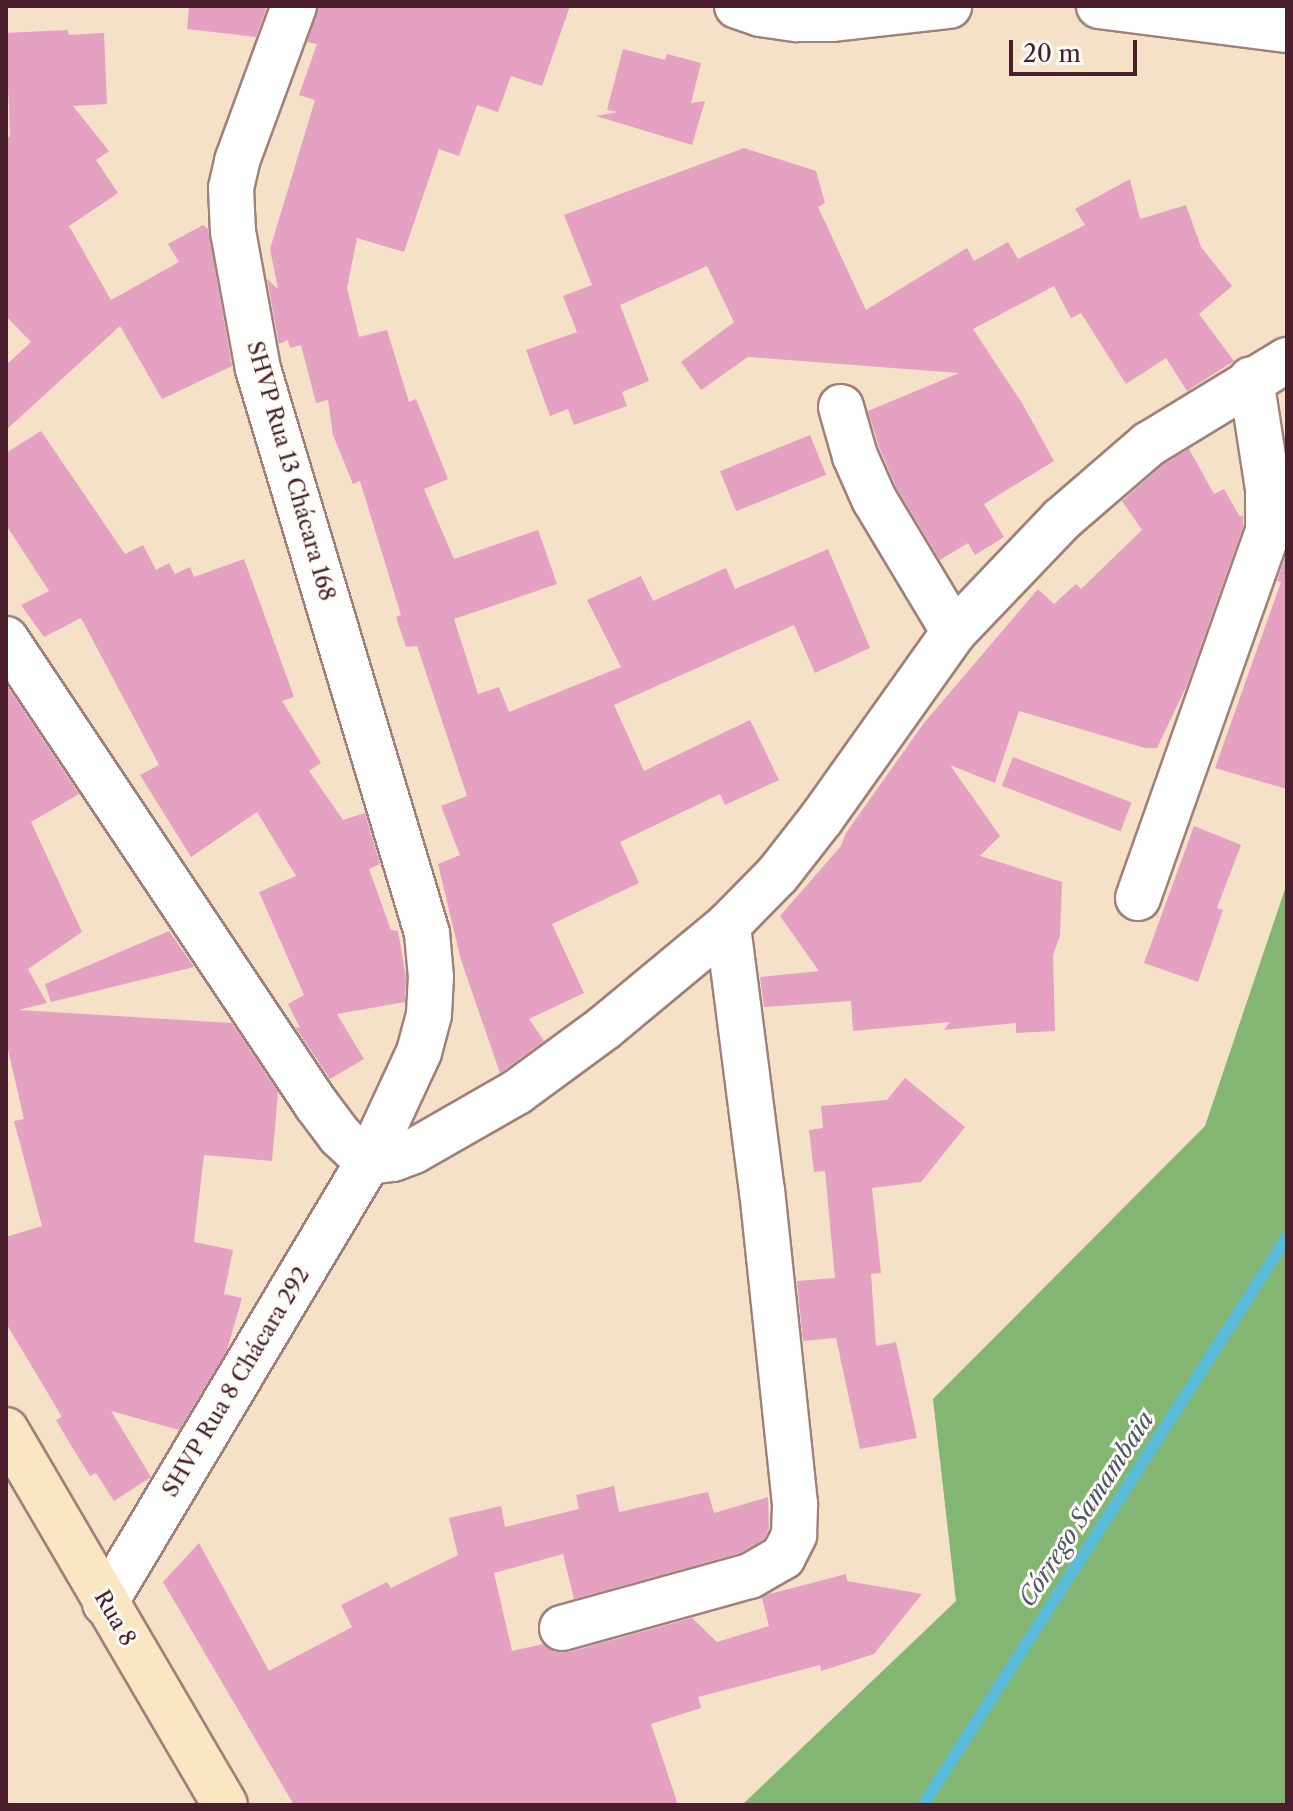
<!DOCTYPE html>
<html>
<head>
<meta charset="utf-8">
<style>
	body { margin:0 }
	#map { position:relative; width:1293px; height:1811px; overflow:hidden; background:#f5e1c7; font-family:"Libre Caslon Text",serif }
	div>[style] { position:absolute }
	.forest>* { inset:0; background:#82b672 }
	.stream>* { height:12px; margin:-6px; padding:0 6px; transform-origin:6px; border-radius:6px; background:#5abcd8 }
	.building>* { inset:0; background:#e4a1c2; transform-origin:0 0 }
	.roads { filter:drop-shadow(2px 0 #a08079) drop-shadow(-2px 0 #a08079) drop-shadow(0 2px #a08079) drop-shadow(0 -2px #a08079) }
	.street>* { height:44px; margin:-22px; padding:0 22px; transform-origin:22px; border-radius:22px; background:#fff }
	.secondary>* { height:44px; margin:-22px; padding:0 22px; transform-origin:22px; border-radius:22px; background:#fbe6c4 }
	span { translate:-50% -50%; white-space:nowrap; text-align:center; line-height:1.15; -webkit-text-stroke:6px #fdfcf7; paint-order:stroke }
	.street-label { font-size:22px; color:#4a1f2b }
	.water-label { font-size:24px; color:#505668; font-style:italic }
	.frame { position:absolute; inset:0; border:8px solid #4a1f2b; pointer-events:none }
	.scale { position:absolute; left:1009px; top:40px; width:128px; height:36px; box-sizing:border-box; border:4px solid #4a1f2b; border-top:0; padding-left:10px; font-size:24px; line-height:28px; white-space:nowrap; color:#4a1f2b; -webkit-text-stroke:6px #fdfcf7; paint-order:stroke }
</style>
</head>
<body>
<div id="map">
	<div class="forest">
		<div style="clip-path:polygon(1287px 883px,1287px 1805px,742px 1805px,956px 1601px,933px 1399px,1205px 1126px)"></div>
	</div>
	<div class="stream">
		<div style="left:923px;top:1805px;width:675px;rotate:-57.35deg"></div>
	</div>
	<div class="building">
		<div style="clip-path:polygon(189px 6px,267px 6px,256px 37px,187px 29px)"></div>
		<div style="clip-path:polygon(318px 6px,570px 6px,542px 86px,511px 76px,498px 112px,477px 105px,459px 156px,439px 149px,404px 252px,357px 238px,347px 288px,359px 337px,387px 330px,409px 402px,416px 399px,448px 479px,424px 489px,454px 559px,538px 530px,557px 584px,454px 619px,478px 694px,499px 687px,509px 712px,621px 667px,587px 600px,641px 576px,653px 601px,726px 568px,735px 589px,828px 549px,870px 648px,815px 673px,794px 625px,614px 705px,644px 771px,750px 720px,779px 780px,725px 805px,720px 794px,620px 842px,639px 883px,552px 924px,584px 993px,529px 1019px,544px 1041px,500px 1073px,461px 960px,438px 864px,460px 855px,441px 806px,467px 796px,417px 646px,406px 647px,396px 617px,401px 615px,360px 481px,353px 484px,333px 435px,328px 400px,316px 403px,301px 345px,290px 348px,288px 340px,279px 344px,267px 279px,278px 289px,270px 249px,315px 100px,299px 95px,317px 44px,307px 42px)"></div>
		<div style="clip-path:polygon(68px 30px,69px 35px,104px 33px,107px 104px,73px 106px,109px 151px,96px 160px,118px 193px,69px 226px,111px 300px,179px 262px,168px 244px,203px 225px,208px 229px,232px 366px,162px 399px,120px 326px,6px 430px,6px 365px,31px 342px,6px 316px,6px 140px,10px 136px,6px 33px)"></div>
		<div style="clip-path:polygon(623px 49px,665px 60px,667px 54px,701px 63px,691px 103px,705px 101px,692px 145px,596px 116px,618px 112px,607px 110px)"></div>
		<div style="clip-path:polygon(744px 148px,816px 171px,825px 203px,818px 207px,866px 310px,967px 248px,974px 261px,1008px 242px,1018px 259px,1085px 225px,1075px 209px,1130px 179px,1140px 219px,1186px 205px,1201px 247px,1232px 286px,1199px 314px,1234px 361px,1187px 391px,1166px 358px,1126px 384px,1081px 313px,1071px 318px,1054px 286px,973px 329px,1022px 403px,1054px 461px,984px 504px,1004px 537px,975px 555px,968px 543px,940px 560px,896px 487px,879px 447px,868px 411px,959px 373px,748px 357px,701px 390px,681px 362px,734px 322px,707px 266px,620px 305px,649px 381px,622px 392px,627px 406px,574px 425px,568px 409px,550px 416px,526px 350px,577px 332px,563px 296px,592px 285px,564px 215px)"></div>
		<div style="clip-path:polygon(41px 431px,125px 554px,143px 545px,156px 570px,169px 563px,175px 574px,190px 567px,194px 577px,244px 559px,294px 697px,282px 701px,321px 763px,309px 771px,343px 820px,365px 813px,380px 864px,369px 869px,391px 930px,398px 931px,406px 977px,405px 1002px,337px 1014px,364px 1059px,330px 1079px,295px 1027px,300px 1028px,288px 1004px,304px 995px,259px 892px,296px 876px,257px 812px,191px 857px,140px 775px,159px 765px,81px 618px,44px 637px,21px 605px,49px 591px,6px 525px,6px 453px)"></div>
		<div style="left:810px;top:435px;width:43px;height:97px;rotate:68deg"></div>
		<div style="clip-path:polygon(1189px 449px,1214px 494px,1224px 489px,1240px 517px,1243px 515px,1243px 527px,1187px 685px,1157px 748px,1145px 748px,1019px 711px,995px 783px,950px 765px,1000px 836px,980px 856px,1062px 882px,1060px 936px,1053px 955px,1055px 1031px,1016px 1033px,1016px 1023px,944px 1030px,950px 1022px,853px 1031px,851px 1001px,764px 1007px,760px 977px,819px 971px,780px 916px,841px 846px,846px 833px,924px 723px,1038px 589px,1054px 604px,1076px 584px,1081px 589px,1142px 530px,1122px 501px,1164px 464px)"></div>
		<div style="clip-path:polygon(1287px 552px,1287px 789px,1215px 768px,1281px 582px,1277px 581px)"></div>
		<div style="clip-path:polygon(6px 684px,79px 794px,31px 822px,82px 932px,28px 969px,47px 1003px,19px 1010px,232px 1023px,278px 1092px,272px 1161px,204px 1155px,194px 1242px,233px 1250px,224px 1294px,242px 1298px,227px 1350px,179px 1430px,111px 1411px,151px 1477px,114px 1501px,96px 1473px,90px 1476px,72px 1447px,56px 1420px,62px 1417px,6px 1323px,6px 1237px,42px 1226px,14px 1121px,24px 1119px,6px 1041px)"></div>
		<div style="left:1013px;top:757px;width:127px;height:31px;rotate:21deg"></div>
		<div style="clip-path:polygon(1194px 826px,1241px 845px,1217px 908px,1223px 910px,1198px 982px,1144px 963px)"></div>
		<div style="clip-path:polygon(169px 931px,194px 967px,51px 1002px,45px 984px)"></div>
		<div style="clip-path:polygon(905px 1078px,965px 1127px,921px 1182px,872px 1188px,881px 1273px,871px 1274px,876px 1346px,896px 1342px,917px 1438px,860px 1449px,836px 1338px,803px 1341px,797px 1281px,835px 1278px,825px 1171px,814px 1172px,809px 1130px,823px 1128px,821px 1106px,887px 1100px)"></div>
		<div style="clip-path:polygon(614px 1486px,619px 1512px,708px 1492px,714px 1513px,768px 1497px,769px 1529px,764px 1539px,740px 1553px,574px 1599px,563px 1554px,494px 1573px,512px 1651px,543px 1644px,555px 1652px,569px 1652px,692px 1618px,717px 1642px,769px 1626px,762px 1598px,766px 1595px,846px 1574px,847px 1581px,922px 1594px,874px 1654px,821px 1671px,820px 1665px,698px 1697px,701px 1708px,651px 1724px,678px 1805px,294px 1805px,163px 1582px,199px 1543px,269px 1671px,352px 1627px,341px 1605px,387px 1582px,391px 1588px,458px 1555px,449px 1518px,501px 1506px,505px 1527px,579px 1509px,576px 1495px)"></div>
	</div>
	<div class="roads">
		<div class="street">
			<div style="left:737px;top:6px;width:24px;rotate:19deg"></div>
			<div style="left:760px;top:14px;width:37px;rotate:8deg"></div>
			<div style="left:797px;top:19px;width:36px"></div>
			<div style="left:833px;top:19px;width:117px;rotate:-6.4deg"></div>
			<div style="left:1099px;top:6px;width:190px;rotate:7.3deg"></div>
			<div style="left:841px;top:407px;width:51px;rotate:74.1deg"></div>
			<div style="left:855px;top:456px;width:47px;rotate:66.2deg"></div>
			<div style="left:874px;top:499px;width:155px;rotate:59deg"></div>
			<div style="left:6px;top:639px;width:559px;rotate:56.31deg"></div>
			<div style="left:316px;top:1104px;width:40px;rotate:53deg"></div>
			<div style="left:340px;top:1136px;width:38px;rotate:43deg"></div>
			<div style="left:368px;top:1162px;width:25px;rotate:-7deg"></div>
			<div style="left:393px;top:1159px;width:22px;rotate:-21deg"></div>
			<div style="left:414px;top:1151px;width:119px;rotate:-29.8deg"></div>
			<div style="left:517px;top:1092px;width:108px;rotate:-36.3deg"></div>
			<div style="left:604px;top:1028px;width:161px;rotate:-39.7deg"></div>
			<div style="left:728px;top:925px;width:71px;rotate:-45.6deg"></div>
			<div style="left:778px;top:874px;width:70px;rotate:-52deg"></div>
			<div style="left:821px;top:819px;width:229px;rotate:-54.6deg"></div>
			<div style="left:954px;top:632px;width:156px;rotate:-46.3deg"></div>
			<div style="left:1062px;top:519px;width:115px;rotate:-40.8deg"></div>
			<div style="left:1149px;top:444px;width:162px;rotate:-31.3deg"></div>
			<div style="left:1138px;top:898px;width:389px;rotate:-70.5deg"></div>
			<div style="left:1268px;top:531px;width:42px;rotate:-90deg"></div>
			<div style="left:1268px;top:489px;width:111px;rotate:-98.8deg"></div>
			<div style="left:105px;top:1603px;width:513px;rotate:-59.19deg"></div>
			<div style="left:368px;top:1162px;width:121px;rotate:-65.1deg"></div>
			<div style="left:419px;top:1052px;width:39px;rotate:-75deg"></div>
			<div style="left:429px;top:1014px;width:37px;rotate:-87deg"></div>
			<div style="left:431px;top:977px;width:44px;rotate:-95.2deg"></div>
			<div style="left:427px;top:933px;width:589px;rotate:-106.68deg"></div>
			<div style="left:258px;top:369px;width:139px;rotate:-100.3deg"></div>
			<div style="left:233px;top:232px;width:44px;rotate:-92.6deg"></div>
			<div style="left:231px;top:188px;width:28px;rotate:-77deg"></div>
			<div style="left:237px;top:161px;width:165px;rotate:-69.8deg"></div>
			<div style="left:562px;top:1628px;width:195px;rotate:-15.5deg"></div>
			<div style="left:750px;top:1576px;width:38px;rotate:-30deg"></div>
			<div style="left:783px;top:1557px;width:25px;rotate:-63deg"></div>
			<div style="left:794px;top:1535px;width:31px;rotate:-88deg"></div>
			<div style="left:795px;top:1504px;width:314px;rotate:-96deg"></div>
			<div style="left:762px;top:1192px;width:269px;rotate:-97.3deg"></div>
		</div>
		<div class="secondary">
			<div style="left:6px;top:1430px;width:434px;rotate:59.7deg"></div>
		</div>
	</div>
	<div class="street-label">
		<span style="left:291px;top:471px;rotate:74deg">SHVP Rua 13 Chácara 168</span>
		<span style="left:236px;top:1382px;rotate:-59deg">SHVP Rua 8 Chácara 292</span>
		<span style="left:115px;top:1618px;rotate:60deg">Rua 8</span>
	</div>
	<div class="water-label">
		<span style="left:1086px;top:1509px;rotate:-57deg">Córrego Samambaia</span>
	</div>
	<div class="frame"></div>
	<div class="scale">20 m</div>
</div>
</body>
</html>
